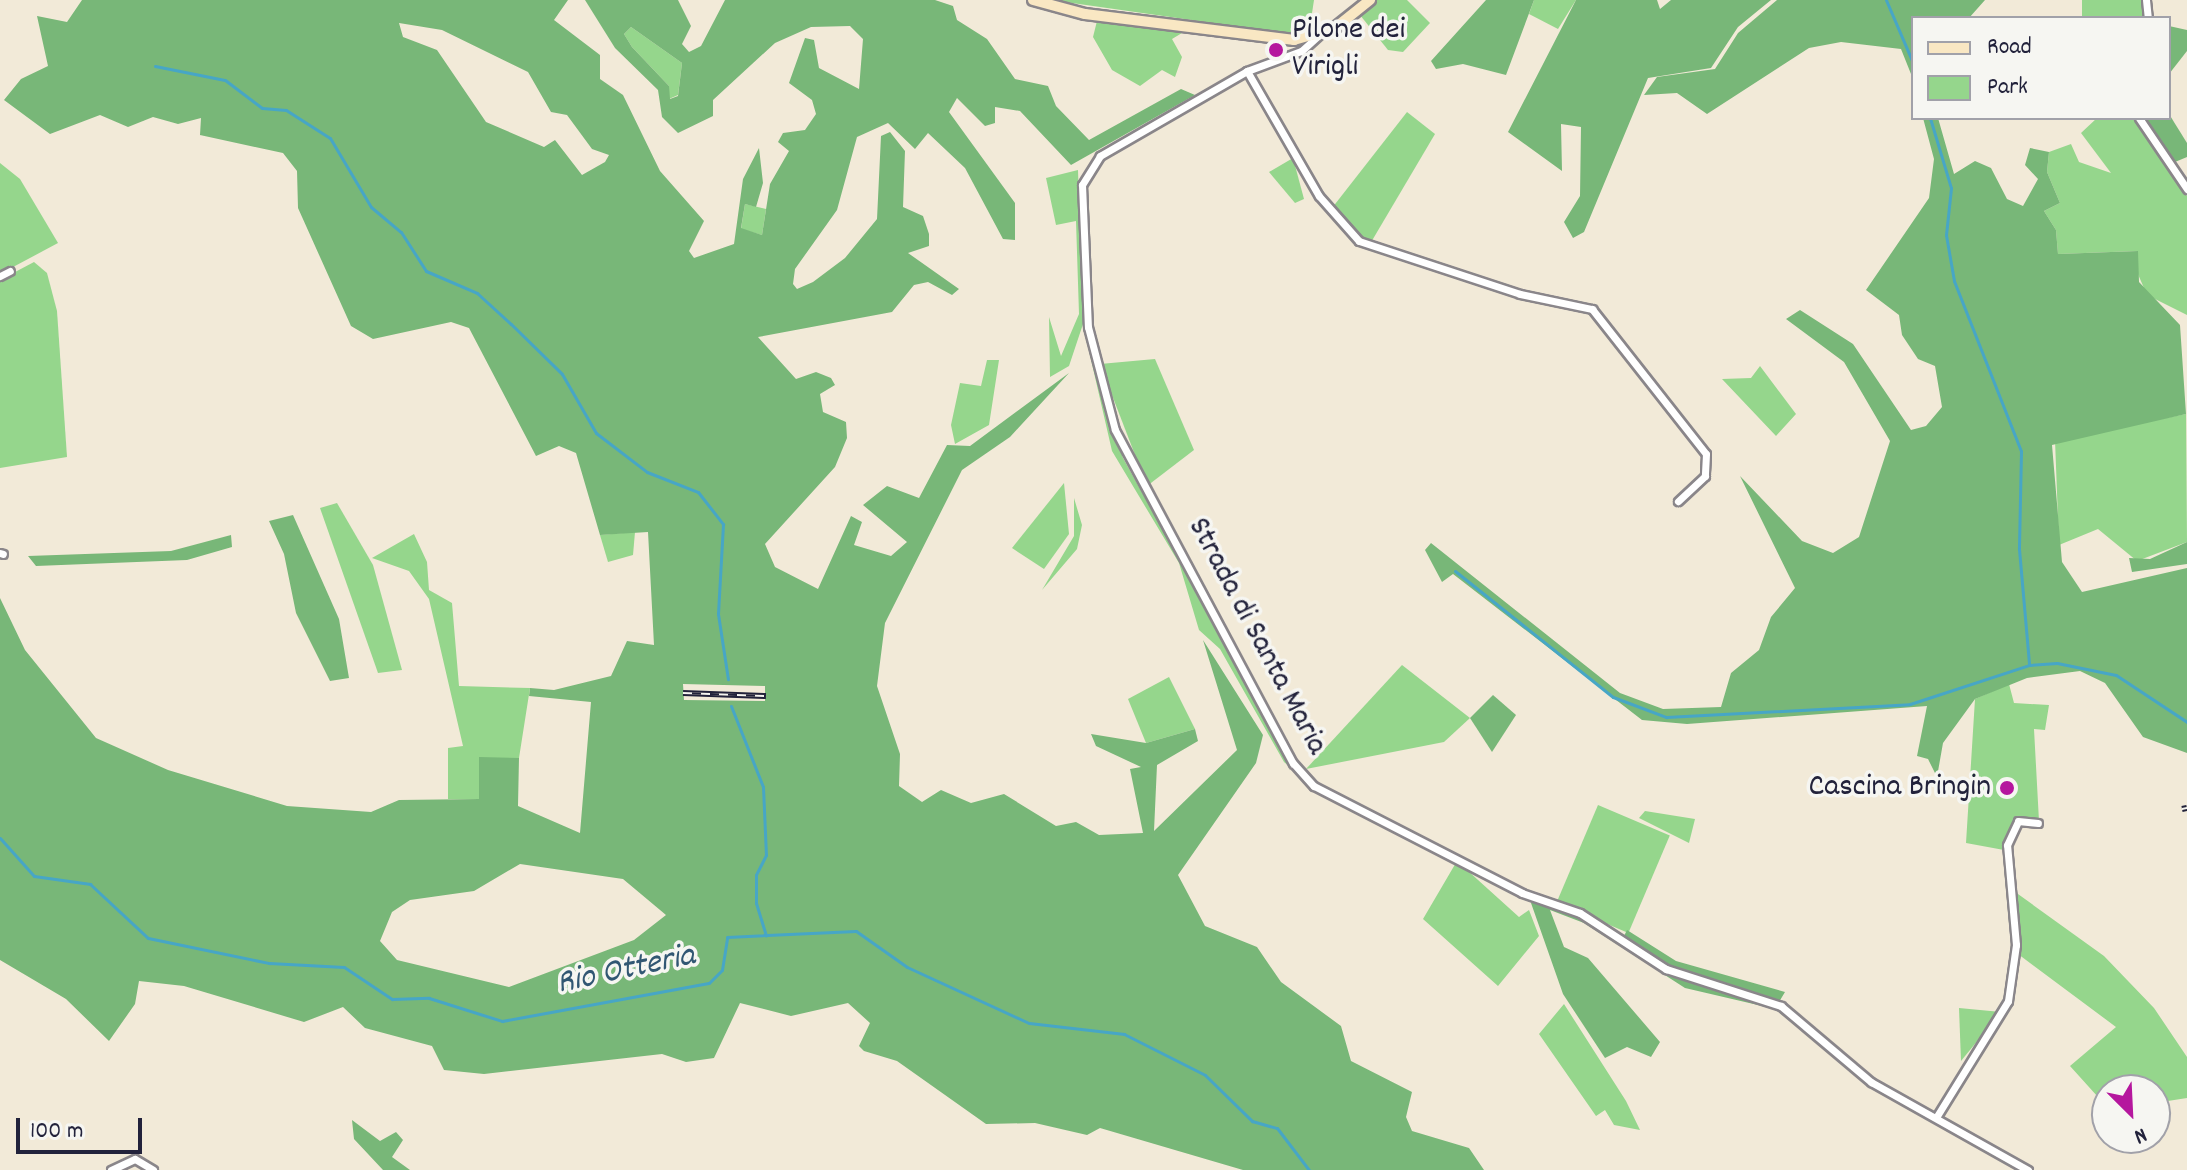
<!DOCTYPE html>
<html>
<head>
<meta charset="utf-8">
<style>
	body { margin:0 }
	#map { position:relative; width:2187px; height:1170px; overflow:hidden; background:#f2ead8; font-family:Dekko,sans-serif }
	div>[style] { position:absolute }
	.green>* { inset:0; background:#95d68c; transform-origin:0 0 }
	.forest>* { inset:0; background:#78b778 }
	.stream>* { height:3px; margin:-1.5px; padding:0 1.5px; transform-origin:1.5px; border-radius:1.5px; background:#47a6c6 }
	.roads { filter:drop-shadow(2px 0 #8a868a) drop-shadow(-2px 0 #8a868a) drop-shadow(0 2px #8a868a) drop-shadow(0 -2px #8a868a) }
	.minor>* { height:7px; margin:-3.5px; padding:0 3.5px; transform-origin:3.5px; border-radius:3.5px; background:#fff }
	.secondary>* { height:10px; margin:-5px; padding:0 5px; transform-origin:5px; border-radius:5px; background:#f9e7c3 }
	.rail>* { height:6px; margin-top:-3px; transform-origin:0; background:repeating-linear-gradient(90deg,#f6f6f2 0 9px,#22223b 0 18px); box-sizing:border-box; border-block:2px solid #22223b }
	.dots>* { width:22px; height:22px; translate:-50% -50%; box-sizing:border-box; border:4px solid #f6f6f2; border-radius:50% }
	span { translate:-50% -50%; white-space:nowrap; text-align:center; line-height:1.15; -webkit-text-stroke:7px #f6f6f2; paint-order:stroke }
	.poi-label { font-size:32px; color:#22223b }
	.left { translate:0 -50%; text-align:left }
	.right { translate:-100% -50%; text-align:right }
	.street-label { font-size:32px; color:#22223b }
	.water-label { font-size:34px; color:#315773; font-style:italic }
	.legend { position:absolute; left:1911px; top:16px; width:260px; height:104px; box-sizing:border-box; background:#f6f6f2; border:2px solid #a1a1a9; margin:0; padding:10px 14px; list-style:none; font-size:24px; color:#22223b }
	.legend li { display:flex; align-items:center; gap:16px; height:40px }
	.legend b { width:40px; border:2px solid #a1a1a9 }
	.north { position:absolute; left:2091px; top:1074px; width:80px; height:80px; box-sizing:border-box; background:#f6f6f2; border:2px solid #a1a1a9; border-radius:50%; rotate:156deg; font-size:22px; font-weight:700; line-height:32px; text-align:center; color:#22223b }
	.north::after { content:''; display:block; margin:auto; width:28px; height:36px; background:#b5179e; clip-path:polygon(50% 0,100% 100%,50% 72%,0 100%) }
	.scale { position:absolute; left:16px; top:1118px; width:126px; height:36px; box-sizing:border-box; border:4px solid #22223b; border-top:0; padding-left:10px; font-size:24px; line-height:28px; white-space:nowrap; color:#22223b; -webkit-text-stroke:6px #f6f6f2; paint-order:stroke }
</style>
</head>
<body>
<div id="map">
	<div class="green">
		<div style="clip-path:polygon(1051px 0,1314px 0,1309px 33px,1297px 35px)"></div>
		<div style="clip-path:polygon(1377px 0,1407px 0,1430px 23px,1403px 52px,1388px 50px,1360px 15px)"></div>
		<div style="clip-path:polygon(1534px 0,1576px 0,1558px 29px,1529px 14px)"></div>
		<div style="left:2082px;top:0;width:61px;height:18px"></div>
		<div style="clip-path:polygon(1097px 21px,1182px 33px,1172px 39px,1182px 57px,1175px 77px,1162px 70px,1140px 86px,1112px 70px,1093px 37px)"></div>
		<div style="clip-path:polygon(631px 27px,682px 63px,678px 95px,669px 99px,669px 86px,632px 47px,624px 34px)"></div>
		<div style="clip-path:polygon(1407px 112px,1435px 134px,1370px 244px,1332px 208px)"></div>
		<div style="clip-path:polygon(2097px 118px,2135px 118px,2187px 196px,2187px 315px,2147px 295px,2134px 265px,2138px 251px,2058px 254px,2056px 230px,2044px 211px,2060px 203px,2047px 172px,2049px 152px,2071px 144px,2079px 162px,2111px 173px,2081px 133px)"></div>
		<div style="clip-path:polygon(1293px 158px,1304px 199px,1295px 203px,1269px 172px)"></div>
		<div style="clip-path:polygon(0 163px,20px 179px,58px 243px,0 274px)"></div>
		<div style="clip-path:polygon(1078px 170px,1083px 324px,1069px 366px,1050px 377px,1049px 317px,1061px 356px,1079px 314px,1076px 221px,1056px 225px,1046px 178px)"></div>
		<div style="clip-path:polygon(745px 204px,766px 209px,762px 235px,741px 229px)"></div>
		<div style="clip-path:polygon(34px 262px,47px 273px,57px 311px,67px 457px,0 468px,0 280px)"></div>
		<div style="clip-path:polygon(1086px 338px,1123px 458px,1298px 774px,1284px 762px,1220px 649px,1199px 630px,1179px 563px,1112px 451px)"></div>
		<div style="clip-path:polygon(1155px 359px,1194px 450px,1147px 486px,1100px 364px)"></div>
		<div style="clip-path:polygon(987px 360px,999px 360px,989px 425px,955px 444px,951px 425px,960px 383px,981px 386px)"></div>
		<div style="clip-path:polygon(1760px 366px,1796px 414px,1776px 436px,1722px 379px,1751px 378px)"></div>
		<div style="clip-path:polygon(2186px 414px,2187px 542px,2137px 561px,2098px 529px,2059px 545px,2055px 440px)"></div>
		<div style="clip-path:polygon(1064px 483px,1069px 534px,1044px 569px,1012px 548px)"></div>
		<div style="clip-path:polygon(1074px 498px,1082px 525px,1077px 549px,1042px 590px,1074px 536px)"></div>
		<div style="clip-path:polygon(337px 503px,373px 565px,402px 670px,378px 673px,320px 508px)"></div>
		<div style="clip-path:polygon(635px 532px,633px 555px,608px 562px,600px 535px)"></div>
		<div style="clip-path:polygon(414px 534px,427px 562px,429px 590px,452px 603px,459px 686px,530px 688px,519px 758px,479px 758px,479px 799px,448px 799px,448px 748px,463px 746px,429px 599px,409px 571px,372px 558px)"></div>
		<div style="clip-path:polygon(1402px 665px,1470px 718px,1444px 742px,1306px 769px)"></div>
		<div style="clip-path:polygon(1169px 677px,1195px 729px,1146px 743px,1128px 699px)"></div>
		<div style="clip-path:polygon(2009px 684px,2014px 703px,2049px 705px,2045px 730px,2034px 729px,2039px 821px,2014px 821px,2004px 850px,1966px 843px,1975px 699px)"></div>
		<div style="left:1598px;top:805px;width:78px;height:106px;rotate:23deg"></div>
		<div style="clip-path:polygon(1645px 811px,1695px 819px,1689px 843px,1639px 818px)"></div>
		<div style="clip-path:polygon(1457px 861px,1519px 917px,1529px 910px,1539px 936px,1498px 986px,1423px 919px)"></div>
		<div style="clip-path:polygon(2011px 889px,2104px 956px,2154px 1008px,2187px 1057px,2187px 1098px,2155px 1103px,2155px 1090px,2107px 1090px,2107px 1107px,2070px 1066px,2116px 1027px,2018px 954px)"></div>
		<div style="clip-path:polygon(1564px 1004px,1626px 1101px,1640px 1130px,1614px 1125px,1605px 1110px,1596px 1116px,1539px 1034px)"></div>
		<div style="clip-path:polygon(1959px 1008px,2001px 1012px,1961px 1061px)"></div>
	</div>
	<div class="forest">
		<div style="clip-path:polygon(evenodd,82px 0,568px 0,554px 20px,600px 55px,600px 79px,623px 95px,660px 171px,704px 221px,689px 251px,694px 258px,734px 244px,743px 179px,759px 148px,763px 183px,756px 207px,745px 204px,741px 228px,762px 235px,770px 184px,789px 151px,778px 142px,783px 133px,805px 130px,816px 114px,812px 100px,789px 83px,805px 38px,814px 40px,819px 68px,859px 89px,863px 39px,850px 26px,811px 27px,775px 43px,713px 100px,713px 116px,678px 133px,662px 117px,658px 90px,615px 48px,585px 0,678px 0,691px 26px,682px 44px,689px 52px,701px 46px,725px 0,935px 0,953px 6px,957px 20px,987px 39px,1015px 79px,1048px 86px,1056px 106px,1089px 140px,1181px 89px,1195px 95px,1071px 165px,1020px 111px,995px 107px,995px 123px,985px 126px,957px 98px,949px 112px,1015px 203px,1015px 240px,1003px 239px,965px 168px,928px 133px,915px 149px,888px 123px,857px 137px,837px 210px,795px 269px,793px 284px,797px 289px,813px 282px,845px 258px,877px 219px,881px 136px,890px 132px,905px 151px,903px 207px,923px 216px,929px 234px,929px 246px,908px 253px,959px 289px,952px 295px,928px 282px,914px 285px,892px 312px,758px 337px,796px 379px,816px 372px,831px 378px,835px 385px,820px 394px,823px 412px,846px 422px,847px 438px,835px 467px,765px 544px,775px 567px,818px 589px,851px 516px,862px 522px,854px 545px,891px 556px,907px 542px,863px 505px,887px 486px,919px 498px,947px 445px,970px 446px,1069px 373px,1010px 437px,962px 470px,885px 623px,877px 686px,900px 754px,899px 786px,922px 802px,941px 790px,971px 803px,1004px 794px,1056px 826px,1076px 822px,1099px 835px,1143px 833px,1130px 769px,1141px 767px,1096px 746px,1091px 734px,1146px 743px,1195px 729px,1198px 741px,1157px 765px,1154px 831px,1237px 750px,1203px 640px,1263px 735px,1256px 763px,1178px 875px,1205px 926px,1257px 947px,1281px 982px,1341px 1026px,1351px 1061px,1412px 1092px,1406px 1117px,1412px 1131px,1469px 1148px,1484px 1170px,1243px 1170px,1100px 1128px,1087px 1135px,1035px 1123px,986px 1124px,897px 1061px,864px 1051px,859px 1046px,870px 1023px,848px 1003px,791px 1016px,740px 1003px,714px 1058px,686px 1062px,662px 1054px,484px 1074px,444px 1070px,432px 1046px,365px 1028px,343px 1007px,304px 1022px,184px 986px,139px 981px,135px 1004px,109px 1041px,66px 999px,0 960px,0 598px,25px 650px,96px 738px,168px 770px,287px 806px,371px 812px,399px 800px,479px 799px,479px 757px,519px 758px,518px 806px,580px 833px,591px 702px,529px 696px,530px 688px,554px 690px,611px 676px,627px 641px,654px 645px,648px 532px,600px 535px,576px 453px,559px 446px,536px 456px,469px 328px,451px 322px,373px 339px,351px 326px,298px 208px,297px 171px,283px 153px,200px 135px,201px 118px,178px 124px,153px 117px,128px 127px,100px 115px,50px 134px,4px 100px,21px 79px,48px 66px,37px 16px,67px 22px,82px 0,399px 23px,442px 30px,528px 72px,551px 112px,567px 115px,592px 149px,609px 155px,605px 162px,582px 175px,555px 140px,544px 147px,486px 122px,437px 50px,403px 37px,399px 23px,82px 0,631px 27px,682px 63px,678px 96px,670px 99px,669px 86px,632px 47px,624px 34px,631px 27px,82px 0,683px 684px,765px 686px,765px 701px,684px 700px,683px 684px,82px 0,520px 864px,623px 879px,666px 915px,634px 940px,509px 987px,397px 960px,380px 941px,392px 912px,410px 900px,474px 891px,520px 864px)"></div>
		<div style="clip-path:polygon(1486px 0,1534px 0,1506px 75px,1463px 64px,1436px 69px,1431px 61px)"></div>
		<div style="clip-path:polygon(1576px 0,1657px 0,1660px 9px,1671px 0,1771px 0,1738px 27px,1711px 68px,1648px 78px,1584px 232px,1573px 238px,1564px 222px,1580px 196px,1581px 127px,1561px 124px,1562px 171px,1508px 132px)"></div>
		<div style="clip-path:polygon(1777px 0,1985px 0,1969px 18px,1913px 18px,1913px 79px,1901px 49px,1841px 42px,1809px 48px,1707px 114px,1677px 93px,1644px 95px,1657px 77px,1715px 69px,1738px 33px)"></div>
		<div style="clip-path:polygon(2169px 26px,2187px 30px,2187px 51px,2169px 74px)"></div>
		<div style="clip-path:polygon(2169px 114px,2187px 143px,2187px 157px,2175px 162px,2142px 118px)"></div>
		<div style="clip-path:polygon(1923px 118px,1938px 118px,1954px 174px,1975px 161px,1991px 168px,2007px 199px,2023px 206px,2038px 179px,2025px 165px,2030px 148px,2049px 152px,2047px 172px,2060px 203px,2044px 211px,2056px 230px,2058px 254px,2138px 251px,2139px 282px,2180px 325px,2186px 414px,2052px 445px,2062px 562px,2082px 592px,2187px 568px,2187px 753px,2143px 737px,2105px 683px,2080px 671px,2027px 678px,1975px 699px,1943px 743px,1937px 777px,1928px 759px,1917px 756px,1927px 706px,1687px 724px,1642px 720px,1453px 574px,1442px 582px,1425px 550px,1431px 543px,1620px 693px,1663px 709px,1721px 707px,1731px 673px,1759px 650px,1771px 617px,1795px 588px,1740px 476px,1802px 541px,1833px 553px,1859px 537px,1890px 441px,1844px 362px,1786px 319px,1800px 310px,1853px 344px,1911px 430px,1926px 426px,1942px 407px,1935px 366px,1918px 359px,1902px 335px,1899px 315px,1866px 290px,1929px 198px,1934px 159px)"></div>
		<div style="clip-path:polygon(293px 515px,339px 619px,349px 678px,330px 681px,296px 613px,284px 554px,269px 521px)"></div>
		<div style="clip-path:polygon(231px 535px,232px 547px,187px 560px,36px 566px,28px 556px,171px 551px)"></div>
		<div style="clip-path:polygon(2187px 542px,2187px 564px,2132px 572px,2129px 558px,2150px 559px)"></div>
		<div style="clip-path:polygon(1493px 695px,1516px 715px,1492px 752px,1470px 718px)"></div>
		<div style="clip-path:polygon(1539px 901px,1592px 922px,1666px 972px,1780px 1009px,1844px 1065px,1775px 1009px,1685px 988px,1584px 923px,1550px 910px,1564px 947px,1588px 958px,1660px 1042px,1651px 1057px,1627px 1047px,1605px 1058px,1563px 994px,1531px 903px)"></div>
		<div style="clip-path:polygon(1627px 930px,1676px 961px,1785px 992px,1779px 1002px,1668px 967px,1623px 938px)"></div>
		<div style="clip-path:polygon(352px 1120px,380px 1141px,396px 1132px,403px 1140px,392px 1157px,410px 1170px,383px 1170px,354px 1139px)"></div>
	</div>
	<div class="stream">
		<div style="left:1886px;top:0;width:69px;rotate:66.8deg"></div>
		<div style="left:155px;top:66px;width:71px;rotate:11.3deg"></div>
		<div style="left:225px;top:80px;width:46px;rotate:37.1deg"></div>
		<div style="left:262px;top:108px;width:24px;rotate:5deg"></div>
		<div style="left:286px;top:110px;width:52px;rotate:32.5deg"></div>
		<div style="left:330px;top:138px;width:80px;rotate:59.3deg"></div>
		<div style="left:371px;top:207px;width:39px;rotate:40deg"></div>
		<div style="left:401px;top:232px;width:46px;rotate:57.3deg"></div>
		<div style="left:426px;top:271px;width:56px;rotate:23.3deg"></div>
		<div style="left:477px;top:293px;width:46px;rotate:42.4deg"></div>
		<div style="left:511px;top:324px;width:71px;rotate:44.4deg"></div>
		<div style="left:562px;top:374px;width:68px;rotate:60deg"></div>
		<div style="left:596px;top:433px;width:64px;rotate:37.4deg"></div>
		<div style="left:647px;top:472px;width:55px;rotate:21.4deg"></div>
		<div style="left:698px;top:492px;width:41px;rotate:52deg"></div>
		<div style="left:723px;top:524px;width:90px;rotate:93.2deg"></div>
		<div style="left:718px;top:614px;width:66px;rotate:81.3deg"></div>
		<div style="left:1930px;top:118px;width:73px;rotate:73.3deg"></div>
		<div style="left:1951px;top:188px;width:47px;rotate:96.1deg"></div>
		<div style="left:1946px;top:235px;width:47px;rotate:80.1deg"></div>
		<div style="left:1954px;top:281px;width:183px;rotate:68.5deg"></div>
		<div style="left:2021px;top:451px;width:98px;rotate:91.2deg"></div>
		<div style="left:2019px;top:549px;width:115px;rotate:85deg"></div>
		<div style="left:1455px;top:571px;width:202px;rotate:38.6deg"></div>
		<div style="left:1613px;top:697px;width:57px;rotate:20.7deg"></div>
		<div style="left:1666px;top:717px;width:244px;rotate:-3deg"></div>
		<div style="left:1910px;top:704px;width:125px;rotate:-18.1deg"></div>
		<div style="left:2029px;top:665px;width:28px;rotate:-4deg"></div>
		<div style="left:2057px;top:663px;width:60px;rotate:11.5deg"></div>
		<div style="left:2116px;top:675px;width:85px;rotate:33.5deg"></div>
		<div style="left:731px;top:706px;width:87px;rotate:68.4deg"></div>
		<div style="left:763px;top:787px;width:68px;rotate:87.5deg"></div>
		<div style="left:766px;top:855px;width:22px;rotate:117deg"></div>
		<div style="left:756px;top:875px;width:28px;rotate:90deg"></div>
		<div style="left:756px;top:903px;width:34px;rotate:73deg"></div>
		<div style="left:0;top:838px;width:51px;rotate:48.2deg"></div>
		<div style="left:34px;top:876px;width:57px;rotate:8.1deg"></div>
		<div style="left:90px;top:884px;width:79px;rotate:43deg"></div>
		<div style="left:148px;top:938px;width:124px;rotate:11.7deg"></div>
		<div style="left:269px;top:963px;width:75px;rotate:3.1deg"></div>
		<div style="left:344px;top:967px;width:58px;rotate:33.7deg"></div>
		<div style="left:392px;top:999px;width:37px;rotate:-2deg"></div>
		<div style="left:429px;top:998px;width:77px;rotate:17.5deg"></div>
		<div style="left:502px;top:1021px;width:210px;rotate:-10.4deg"></div>
		<div style="left:709px;top:983px;width:18px;rotate:-45deg"></div>
		<div style="left:722px;top:970px;width:33px;rotate:-81deg"></div>
		<div style="left:727px;top:937px;width:129px;rotate:-2.7deg"></div>
		<div style="left:856px;top:931px;width:62px;rotate:35.2deg"></div>
		<div style="left:907px;top:967px;width:134px;rotate:24.7deg"></div>
		<div style="left:1029px;top:1023px;width:96px;rotate:6.6deg"></div>
		<div style="left:1124px;top:1034px;width:91px;rotate:26.8deg"></div>
		<div style="left:1205px;top:1075px;width:66px;rotate:44.4deg"></div>
		<div style="left:1252px;top:1121px;width:26px;rotate:16deg"></div>
		<div style="left:1277px;top:1128px;width:53px;rotate:52.7deg"></div>
	</div>
	<div class="roads">
		<div class="minor">
			<div style="left:2146px;top:0;width:18px;rotate:84deg"></div>
			<div style="left:1319px;top:35px;width:24px;rotate:138deg"></div>
			<div style="left:1301px;top:51px;width:58px;rotate:159.7deg"></div>
			<div style="left:1247px;top:71px;width:170px;rotate:150deg"></div>
			<div style="left:1100px;top:156px;width:34px;rotate:122deg"></div>
			<div style="left:1082px;top:185px;width:142px;rotate:87.6deg"></div>
			<div style="left:1088px;top:327px;width:106px;rotate:75.3deg"></div>
			<div style="left:1115px;top:430px;width:378px;rotate:61.9deg"></div>
			<div style="left:1293px;top:763px;width:31px;rotate:48deg"></div>
			<div style="left:1314px;top:786px;width:234px;rotate:27.2deg"></div>
			<div style="left:1522px;top:893px;width:61px;rotate:19deg"></div>
			<div style="left:1580px;top:913px;width:103px;rotate:33.1deg"></div>
			<div style="left:1666px;top:969px;width:121px;rotate:17.8deg"></div>
			<div style="left:1781px;top:1006px;width:118px;rotate:40.2deg"></div>
			<div style="left:1871px;top:1082px;width:180px;rotate:29.3deg"></div>
			<div style="left:1247px;top:71px;width:144px;rotate:60.1deg"></div>
			<div style="left:1319px;top:196px;width:60px;rotate:48.4deg"></div>
			<div style="left:1359px;top:241px;width:169px;rotate:18.2deg"></div>
			<div style="left:1520px;top:294px;width:74px;rotate:11.8deg"></div>
			<div style="left:1592px;top:309px;width:184px;rotate:51.8deg"></div>
			<div style="left:1706px;top:454px;width:22px;rotate:93deg"></div>
			<div style="left:1705px;top:476px;width:37px;rotate:137deg"></div>
			<div style="left:2139px;top:118px;width:86px;rotate:55.9deg"></div>
			<div style="left:0;top:276px;width:11px;rotate:-27deg"></div>
			<div style="left:0;top:553px;width:3px;rotate:18deg"></div>
			<div style="left:1937px;top:1116px;width:135px;rotate:-58.3deg"></div>
			<div style="left:2008px;top:1001px;width:57px;rotate:-81.9deg"></div>
			<div style="left:2016px;top:945px;width:100px;rotate:-95.1deg"></div>
			<div style="left:2007px;top:845px;width:26px;rotate:-65deg"></div>
			<div style="left:2018px;top:821px;width:20px;rotate:6deg"></div>
			<div style="left:111px;top:1170px;width:26px;rotate:-25deg"></div>
			<div style="left:135px;top:1159px;width:21px;rotate:31deg"></div>
		</div>
		<div class="secondary">
			<div style="left:1033px;top:0;width:54px;rotate:15.1deg"></div>
			<div style="left:1085px;top:14px;width:211px;rotate:7.1deg"></div>
			<div style="left:1294px;top:40px;width:43px;rotate:-16.3deg"></div>
			<div style="left:1335px;top:28px;width:45px;rotate:-38.7deg"></div>
		</div>
	</div>
	<div class="rail">
		<div style="left:683px;top:693px;width:83px;rotate:2.1deg"></div>
		<div style="left:2182px;top:809px;width:5px;rotate:-11deg"></div>
	</div>
	<div class="dots">
		<div style="left:1276px;top:50px;background:#b5179e"></div>
		<div style="left:2007px;top:788px;background:#b5179e"></div>
	</div>
	<div class="poi-label">
		<span class="left" style="left:1292px;top:50px">Pilone dei<br>Virigli</span>
		<span class="right" style="left:1991px;top:788px">Cascina Bringin</span>
	</div>
	<div class="street-label">
		<span style="left:1256px;top:637px;rotate:62deg">Strada di Santa Maria</span>
	</div>
	<div class="water-label">
		<span style="left:626px;top:971px;rotate:-12deg">Rio Otteria</span>
	</div>
	<ul class="legend">
	<li><b style="height:10px;background:#f9e7c3"></b>Road</li>
	<li><b style="height:22px;background:#95d68c"></b>Park</li>
	</ul>
	<div class="north">N</div>
	<div class="scale">100 m</div>
</div>
</body>
</html>
